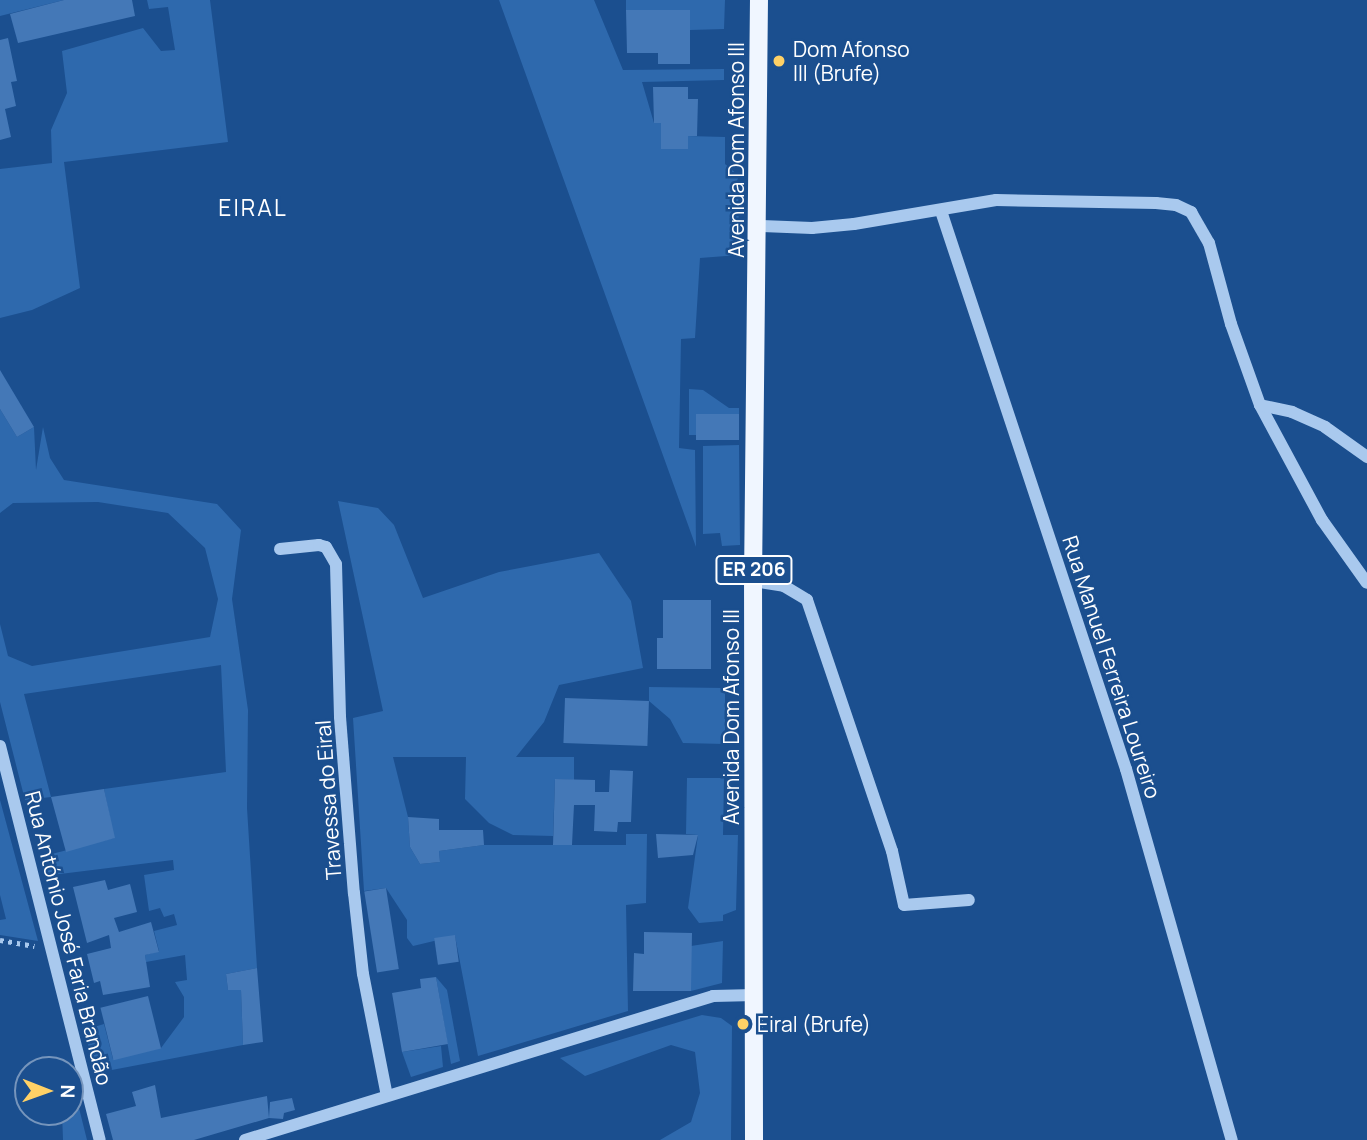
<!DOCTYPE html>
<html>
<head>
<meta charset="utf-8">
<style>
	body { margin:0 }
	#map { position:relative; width:1367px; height:1140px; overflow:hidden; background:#1b4f8f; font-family:Manrope,sans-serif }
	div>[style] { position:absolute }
	.green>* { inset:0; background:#2e69ad }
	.building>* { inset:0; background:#4478b7; transform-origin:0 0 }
	.path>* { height:4.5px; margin-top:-2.25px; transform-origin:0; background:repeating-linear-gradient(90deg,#a9c9ee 0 3.5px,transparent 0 8.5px) }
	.minor>* { height:12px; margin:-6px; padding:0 6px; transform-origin:6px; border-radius:6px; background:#a9c9ee }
	.major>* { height:18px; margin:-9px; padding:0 9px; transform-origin:9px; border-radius:9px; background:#f0f6ff }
	.dots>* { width:19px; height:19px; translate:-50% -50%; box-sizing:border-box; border:4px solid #1b4f8f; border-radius:50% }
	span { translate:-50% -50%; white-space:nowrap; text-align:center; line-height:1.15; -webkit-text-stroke:5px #1b4f8f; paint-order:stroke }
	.shield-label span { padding:2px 5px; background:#1b4f8f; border:2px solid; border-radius:5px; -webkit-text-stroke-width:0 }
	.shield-label { font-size:19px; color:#fff; font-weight:700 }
	.poi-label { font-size:21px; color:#fff }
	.left { translate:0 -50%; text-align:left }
	.street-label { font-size:21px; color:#fff }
	.neighbourhood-label { font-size:23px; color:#fff; letter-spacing:2px }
	.north { position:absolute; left:14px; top:1056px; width:70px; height:70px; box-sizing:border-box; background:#1b4f8f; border:2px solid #7695bc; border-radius:50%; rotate:91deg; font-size:19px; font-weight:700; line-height:28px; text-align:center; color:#fff }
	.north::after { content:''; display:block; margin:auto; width:24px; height:32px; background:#ffd166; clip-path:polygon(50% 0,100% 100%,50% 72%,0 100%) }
</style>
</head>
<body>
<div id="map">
	<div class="green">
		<div style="clip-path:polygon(0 0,64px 0,0 16px)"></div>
		<div style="clip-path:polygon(147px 0,210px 0,228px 142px,64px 162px,80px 288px,32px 310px,0 318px,0 169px,52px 163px,51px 130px,67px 93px,62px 51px,143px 28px,161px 51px,175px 50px,168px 7px,149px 9px)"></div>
		<div style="clip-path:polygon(499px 0,594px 0,623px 70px,724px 69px,724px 80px,642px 82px,654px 123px,661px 123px,688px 136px,725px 137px,725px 164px,738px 175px,739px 255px,700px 258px,695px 338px,681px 339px,679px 448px,695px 450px,696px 547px)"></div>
		<div style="clip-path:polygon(626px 0,725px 0,724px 29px,690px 30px,690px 10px,626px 10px)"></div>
		<div style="clip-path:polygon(689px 389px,703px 390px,729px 408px,739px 408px,739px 414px,696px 415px,696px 435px,689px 435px)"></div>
		<div style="clip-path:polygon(0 409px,17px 437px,34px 427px,36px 470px,43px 427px,50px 458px,64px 480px,217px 504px,241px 530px,232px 599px,248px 710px,247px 808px,257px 968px,226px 974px,228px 990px,241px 990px,243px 1045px,96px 1073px,84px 1030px,104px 1024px,113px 1059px,161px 1048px,184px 1017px,184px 997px,175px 982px,187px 980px,185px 955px,146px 962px,145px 955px,159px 951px,154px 931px,177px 925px,174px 914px,164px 917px,160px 908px,149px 911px,144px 875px,174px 870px,173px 860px,44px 876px,40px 857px,114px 838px,104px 789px,226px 772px,221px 665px,24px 694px,51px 797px,25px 800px,0 702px,0 624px,8px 656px,32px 666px,210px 637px,218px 599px,205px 548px,168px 513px,98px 502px,13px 503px,0 513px)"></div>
		<div style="clip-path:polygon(739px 445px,740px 545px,722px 546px,720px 533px,703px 534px,703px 446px)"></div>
		<div style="clip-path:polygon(338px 501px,378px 508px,394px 525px,423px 598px,499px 572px,599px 553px,631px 601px,643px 668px,559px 685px,544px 722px,516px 757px,574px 757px,574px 780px,555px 779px,553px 836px,513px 835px,489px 823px,465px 799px,466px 757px,393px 757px,408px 817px,410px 847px,420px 864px,440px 862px,439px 851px,484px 845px,626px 845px,626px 834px,647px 834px,646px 903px,626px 905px,628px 1011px,478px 1056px,455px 936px,413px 946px,407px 938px,407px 920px,386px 888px,364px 891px,353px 718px,383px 711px)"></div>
		<div style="clip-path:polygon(649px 687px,725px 688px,725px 744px,683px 743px,670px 719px,649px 701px)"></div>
		<div style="clip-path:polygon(687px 778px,724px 778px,723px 835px,738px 835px,736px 910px,723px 915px,723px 921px,699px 923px,688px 908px,698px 835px,686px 834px)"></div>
		<div style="clip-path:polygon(0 800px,38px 941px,0 935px,0 920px,6px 919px,0 895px)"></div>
		<div style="clip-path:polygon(723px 941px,722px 983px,691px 991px,691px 946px)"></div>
		<div style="clip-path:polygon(436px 977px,447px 990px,460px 1061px,451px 1064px)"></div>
		<div style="clip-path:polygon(702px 1015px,721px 1018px,732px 1026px,731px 1140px,660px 1140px,691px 1122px,700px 1093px,695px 1052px,671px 1045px,585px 1076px,560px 1058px)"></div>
		<div style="clip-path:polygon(441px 1046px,443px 1067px,411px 1077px,402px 1052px)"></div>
		<div style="clip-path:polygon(74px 1088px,87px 1140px,63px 1140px,62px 1112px,70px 1112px,70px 1091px)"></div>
	</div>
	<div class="building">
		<div style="clip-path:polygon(64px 0,132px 0,135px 16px,18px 43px,10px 14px)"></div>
		<div style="clip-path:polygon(626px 10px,690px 10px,690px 64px,658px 64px,658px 53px,627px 53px)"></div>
		<div style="clip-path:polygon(8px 38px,17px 81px,11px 82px,16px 106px,5px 109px,11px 137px,0 140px,0 40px)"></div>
		<div style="clip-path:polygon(653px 87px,688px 87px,688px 99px,698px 99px,697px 136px,688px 136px,688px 149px,661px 149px,661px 123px,654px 123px)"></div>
		<div style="clip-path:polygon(0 370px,34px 427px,17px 437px,0 409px)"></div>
		<div style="left:739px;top:414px;width:26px;height:43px;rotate:90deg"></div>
		<div style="clip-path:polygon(663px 600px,711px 600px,711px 669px,657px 669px,657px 638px,663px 638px)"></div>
		<div style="left:565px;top:698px;width:84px;height:45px;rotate:2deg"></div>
		<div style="clip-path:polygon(610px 770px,633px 771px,631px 822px,618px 822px,617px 832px,594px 831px,595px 805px,574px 805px,572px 845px,553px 845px,555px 779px,595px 780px,595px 792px,609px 792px)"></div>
		<div style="clip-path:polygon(104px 789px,115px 838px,66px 852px,51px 797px)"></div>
		<div style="clip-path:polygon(408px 817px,439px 819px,439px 830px,483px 830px,484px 845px,439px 851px,440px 862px,420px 864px,410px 847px)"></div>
		<div style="clip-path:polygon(656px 834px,698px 835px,693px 855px,658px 858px)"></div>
		<div style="clip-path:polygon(105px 880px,108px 890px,130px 884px,137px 912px,114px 918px,119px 932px,151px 922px,159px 952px,145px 955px,150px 987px,103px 995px,100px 981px,94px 983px,87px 954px,111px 948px,109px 935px,87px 943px,73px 887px)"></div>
		<div style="left:386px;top:888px;width:82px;height:22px;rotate:81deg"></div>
		<div style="clip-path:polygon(644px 932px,692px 933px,691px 991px,633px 991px,634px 953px,644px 954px)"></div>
		<div style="left:455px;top:935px;width:27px;height:21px;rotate:82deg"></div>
		<div style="clip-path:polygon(257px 968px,263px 1042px,243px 1045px,241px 990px,228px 990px,226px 974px)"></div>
		<div style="clip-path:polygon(436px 977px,448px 1044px,402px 1052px,392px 993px,421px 988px,420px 979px)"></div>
		<div style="left:148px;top:996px;width:54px;height:49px;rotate:76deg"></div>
		<div style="clip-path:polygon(155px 1085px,161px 1118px,267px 1096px,269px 1118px,194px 1140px,113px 1140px,106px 1114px,136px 1106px,132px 1092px)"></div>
		<div style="clip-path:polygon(292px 1098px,295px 1110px,284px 1113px,283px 1119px,269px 1118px,270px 1102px)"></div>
	</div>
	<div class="path">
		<div style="left:0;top:940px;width:35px;rotate:10deg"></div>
	</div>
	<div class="minor">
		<div style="left:941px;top:211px;width:588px;rotate:71.66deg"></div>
		<div style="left:1126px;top:769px;width:386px;rotate:74.1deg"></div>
		<div style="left:759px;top:226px;width:53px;rotate:2.2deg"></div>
		<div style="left:812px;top:228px;width:42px;rotate:-5.4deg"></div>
		<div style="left:854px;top:224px;width:144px;rotate:-9.6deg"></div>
		<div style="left:996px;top:200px;width:160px;rotate:1.1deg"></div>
		<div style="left:1156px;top:203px;width:20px;rotate:6deg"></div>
		<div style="left:1176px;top:205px;width:17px;rotate:25deg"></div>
		<div style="left:1191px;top:212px;width:36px;rotate:60deg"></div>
		<div style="left:1209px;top:243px;width:84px;rotate:74.8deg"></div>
		<div style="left:1231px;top:324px;width:86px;rotate:70.3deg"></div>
		<div style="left:1260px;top:405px;width:131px;rotate:61.7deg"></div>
		<div style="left:1322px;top:520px;width:77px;rotate:54.5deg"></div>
		<div style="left:1260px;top:405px;width:33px;rotate:12deg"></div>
		<div style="left:1292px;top:412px;width:36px;rotate:24deg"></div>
		<div style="left:1325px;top:427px;width:52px;rotate:35.5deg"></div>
		<div style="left:280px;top:549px;width:39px;rotate:-6deg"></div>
		<div style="left:319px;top:545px;width:7px;rotate:16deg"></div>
		<div style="left:326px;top:547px;width:20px;rotate:60deg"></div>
		<div style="left:336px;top:564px;width:153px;rotate:88.5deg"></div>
		<div style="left:340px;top:717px;width:177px;rotate:85.5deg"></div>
		<div style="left:354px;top:893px;width:81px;rotate:83.7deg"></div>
		<div style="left:363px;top:974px;width:124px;rotate:78.9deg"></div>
		<div style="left:753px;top:581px;width:31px;rotate:9deg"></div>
		<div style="left:784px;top:586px;width:27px;rotate:31deg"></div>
		<div style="left:807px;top:600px;width:265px;rotate:71.3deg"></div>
		<div style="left:892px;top:851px;width:55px;rotate:77.5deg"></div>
		<div style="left:904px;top:905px;width:65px;rotate:-4.4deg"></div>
		<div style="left:0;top:746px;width:406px;rotate:75.8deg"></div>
		<div style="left:245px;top:1140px;width:490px;rotate:-17.1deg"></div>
		<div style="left:713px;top:996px;width:42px;rotate:-1.4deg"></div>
	</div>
	<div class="major">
		<div style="left:754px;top:1140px;width:559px;rotate:-90.1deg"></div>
		<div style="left:753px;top:581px;width:581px;rotate:-89.41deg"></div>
	</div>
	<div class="dots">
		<div style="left:779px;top:61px;background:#ffd166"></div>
		<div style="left:743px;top:1024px;background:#ffd166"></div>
	</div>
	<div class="shield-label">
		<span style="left:754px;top:570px">ER 206</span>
	</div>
	<div class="poi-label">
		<span class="left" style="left:793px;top:61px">Dom Afonso<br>III (Brufe)</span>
		<span class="left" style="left:757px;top:1024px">Eiral (Brufe)</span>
	</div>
	<div class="street-label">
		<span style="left:736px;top:150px;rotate:-90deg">Avenida Dom Afonso III</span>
		<span style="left:1112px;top:667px;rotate:72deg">Rua Manuel Ferreira Loureiro</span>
		<span style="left:731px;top:717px;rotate:-90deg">Avenida Dom Afonso III</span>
		<span style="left:328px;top:800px;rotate:-94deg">Travessa do Eiral</span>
		<span style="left:69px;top:938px;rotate:76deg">Rua António José Faria Brandão</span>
	</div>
	<div class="neighbourhood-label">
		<span style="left:253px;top:207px">EIRAL</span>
	</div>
	<div class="north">N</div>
</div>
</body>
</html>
